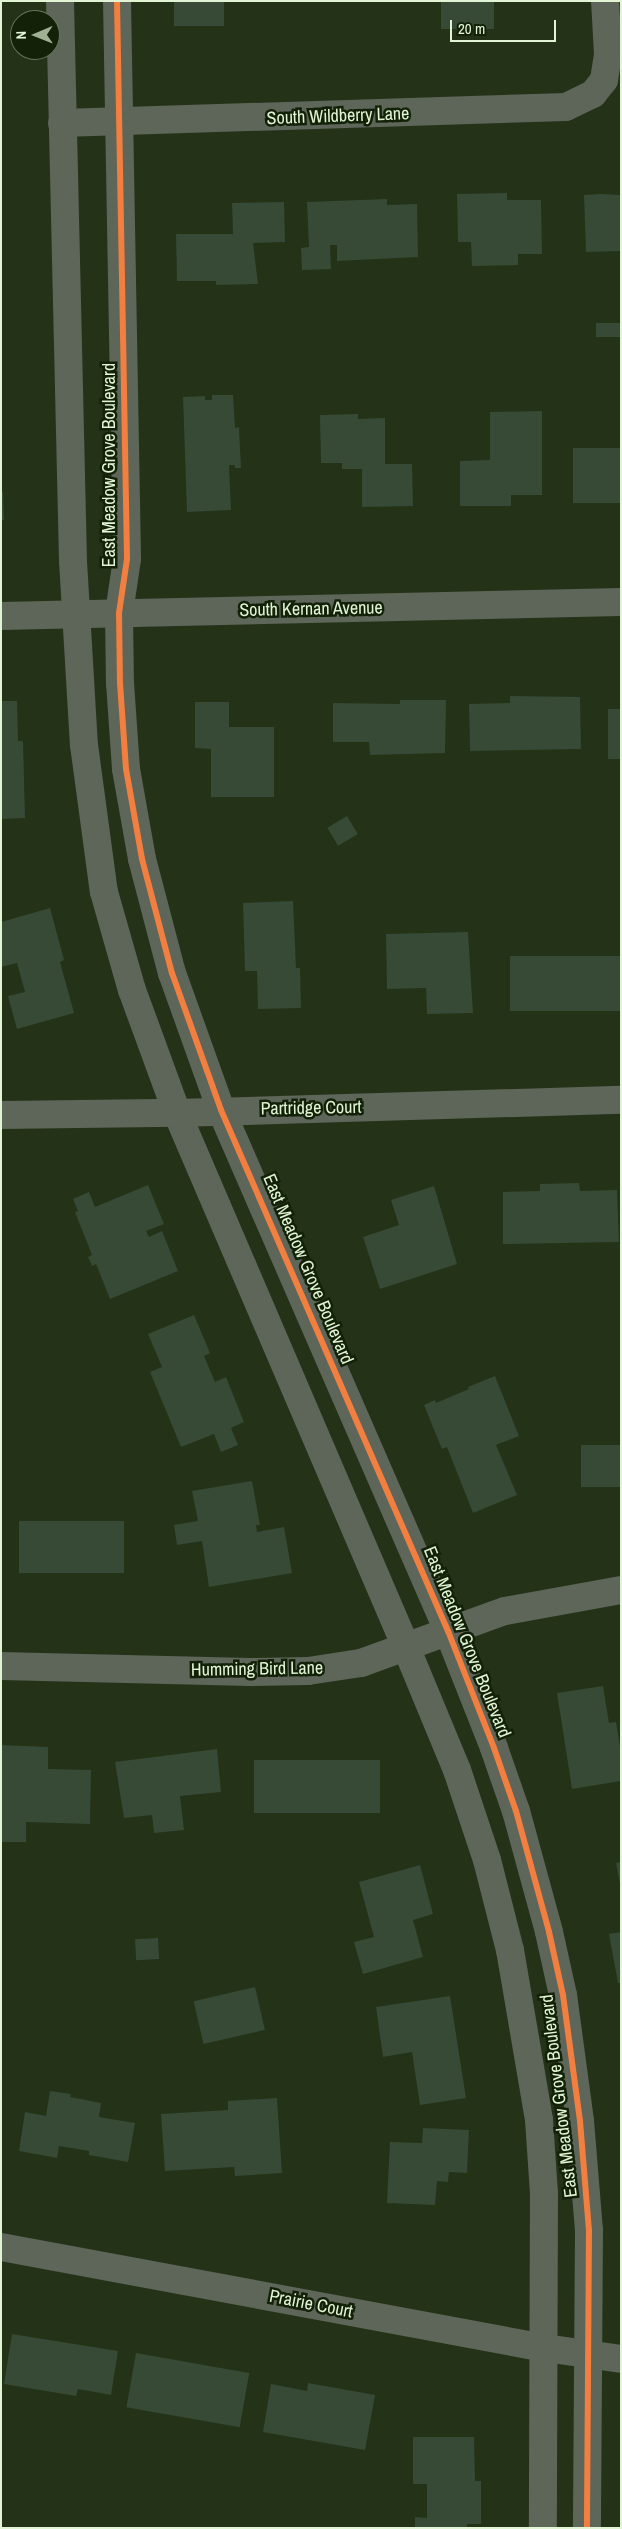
<!DOCTYPE html>
<html>
<head>
<meta charset="utf-8">
<style>
	body { margin:0 }
	#map { position:relative; width:622px; height:2529px; overflow:hidden; background:#243218; font-family:"Archivo Narrow",sans-serif }
	div>[style] { position:absolute }
	.building>* { inset:0; background:#364a35; transform-origin:0 0 }
	.minor>* { height:28px; margin:-14px; padding:0 14px; transform-origin:14px; border-radius:14px; background:#5e6559 }
	.cycleway>* { height:6px; margin:-3px; padding:0 3px; transform-origin:3px; border-radius:3px; background:#f27e40 }
	span { translate:-50% -50%; white-space:nowrap; text-align:center; line-height:1.15; -webkit-text-stroke:5px #122107; paint-order:stroke }
	.street-label { font-size:18px; color:#e1f5d4 }
	.frame { position:absolute; inset:0; border:2px solid #e1f5d4; pointer-events:none }
	.north { position:absolute; left:10px; top:10px; width:50px; height:50px; box-sizing:border-box; background:#122107; border:1px solid #657659; border-radius:50%; rotate:269deg; font-size:14px; font-weight:700; line-height:20px; text-align:center; color:#e1f5d4 }
	.north::after { content:''; display:block; margin:auto; width:18px; height:22px; background:#9fb192; clip-path:polygon(50% 0,100% 100%,50% 72%,0 100%) }
	.scale { position:absolute; left:450px; top:20px; width:106px; height:22px; box-sizing:border-box; border:2px solid #e1f5d4; border-top:0; padding-left:6px; font-size:15px; line-height:18px; white-space:nowrap; color:#e1f5d4; -webkit-text-stroke:4px #122107; paint-order:stroke }
</style>
</head>
<body>
<div id="map">
	<div class="building">
		<div style="left:174px;top:1px;width:50px;height:25px"></div>
		<div style="left:441px;top:1px;width:53px;height:28px"></div>
		<div style="clip-path:polygon(507px 193px,507px 200px,541px 200px,542px 254px,518px 254px,518px 265px,472px 266px,471px 242px,458px 242px,457px 194px)"></div>
		<div style="clip-path:polygon(601px 194px,621px 195px,621px 251px,586px 252px,584px 195px)"></div>
		<div style="clip-path:polygon(387px 199px,387px 205px,417px 204px,418px 257px,337px 261px,337px 245px,330px 245px,331px 269px,302px 270px,301px 248px,309px 247px,307px 202px)"></div>
		<div style="clip-path:polygon(284px 202px,285px 242px,253px 243px,258px 284px,216px 285px,216px 281px,177px 281px,176px 234px,233px 234px,232px 203px)"></div>
		<div style="left:596px;top:323px;width:25px;height:14px"></div>
		<div style="clip-path:polygon(212px 395px,233px 395px,235px 428px,239px 427px,241px 468px,235px 468px,235px 465px,229px 465px,231px 510px,187px 512px,183px 397px,205px 396px,205px 400px,212px 400px)"></div>
		<div style="clip-path:polygon(542px 411px,542px 495px,511px 495px,511px 506px,460px 506px,460px 461px,490px 460px,490px 412px)"></div>
		<div style="clip-path:polygon(358px 414px,358px 419px,385px 418px,385px 464px,412px 464px,413px 506px,362px 507px,362px 469px,342px 469px,342px 463px,321px 463px,320px 415px)"></div>
		<div style="left:621px;top:448px;width:55px;height:48px;rotate:90deg"></div>
		<div style="clip-path:polygon(1px 492px,3px 492px,4px 520px,1px 520px)"></div>
		<div style="clip-path:polygon(510px 696px,580px 697px,581px 749px,470px 751px,469px 704px,510px 703px)"></div>
		<div style="clip-path:polygon(400px 700px,446px 700px,445px 753px,370px 755px,369px 742px,333px 742px,333px 703px,400px 704px)"></div>
		<div style="clip-path:polygon(1px 701px,17px 701px,18px 741px,23px 741px,25px 818px,1px 819px)"></div>
		<div style="clip-path:polygon(195px 702px,229px 702px,229px 727px,274px 727px,274px 797px,211px 797px,211px 749px,195px 748px)"></div>
		<div style="left:608px;top:709px;width:13px;height:50px"></div>
		<div style="left:347px;top:816px;width:21px;height:23px;rotate:59deg"></div>
		<div style="clip-path:polygon(293px 901px,296px 968px,300px 968px,301px 1008px,258px 1009px,257px 971px,245px 971px,243px 903px)"></div>
		<div style="clip-path:polygon(50px 908px,64px 960px,60px 962px,74px 1013px,17px 1029px,8px 996px,25px 992px,17px 963px,1px 967px,1px 922px)"></div>
		<div style="clip-path:polygon(468px 932px,473px 1013px,427px 1014px,426px 988px,387px 989px,386px 934px)"></div>
		<div style="left:621px;top:956px;width:55px;height:111px;rotate:90deg"></div>
		<div style="clip-path:polygon(579px 1183px,580px 1191px,617px 1190px,619px 1242px,503px 1244px,503px 1192px,540px 1191px,540px 1184px)"></div>
		<div style="clip-path:polygon(148px 1185px,164px 1224px,146px 1231px,149px 1237px,162px 1231px,178px 1271px,110px 1299px,96px 1264px,92px 1266px,88px 1257px,92px 1255px,75px 1212px,78px 1211px,73px 1199px,89px 1192px,95px 1207px)"></div>
		<div style="clip-path:polygon(434px 1186px,457px 1264px,380px 1289px,363px 1237px,399px 1225px,391px 1200px)"></div>
		<div style="clip-path:polygon(194px 1315px,210px 1353px,204px 1356px,215px 1382px,226px 1377px,244px 1422px,231px 1428px,238px 1445px,221px 1452px,214px 1434px,181px 1447px,150px 1372px,162px 1367px,148px 1334px)"></div>
		<div style="clip-path:polygon(495px 1376px,519px 1436px,496px 1445px,517px 1495px,473px 1513px,447px 1447px,442px 1449px,424px 1405px,435px 1400px,436px 1403px,469px 1389px,468px 1387px)"></div>
		<div style="left:581px;top:1445px;width:40px;height:42px"></div>
		<div style="clip-path:polygon(252px 1481px,260px 1525px,256px 1525px,257px 1532px,284px 1527px,292px 1573px,209px 1587px,202px 1541px,177px 1545px,174px 1525px,198px 1521px,192px 1491px)"></div>
		<div style="left:19px;top:1521px;width:105px;height:52px"></div>
		<div style="clip-path:polygon(603px 1686px,609px 1723px,616px 1722px,621px 1753px,621px 1781px,572px 1789px,557px 1693px)"></div>
		<div style="clip-path:polygon(1px 1745px,48px 1747px,48px 1769px,91px 1770px,90px 1824px,26px 1822px,26px 1842px,1px 1842px)"></div>
		<div style="clip-path:polygon(217px 1749px,221px 1792px,180px 1796px,184px 1830px,154px 1833px,152px 1815px,124px 1818px,115px 1762px)"></div>
		<div style="left:380px;top:1760px;width:53px;height:126px;rotate:90deg"></div>
		<div style="clip-path:polygon(621px 1862px,621px 1884px,620px 1884px,616px 1863px)"></div>
		<div style="clip-path:polygon(420px 1865px,433px 1914px,413px 1920px,423px 1957px,363px 1974px,354px 1942px,374px 1937px,359px 1882px)"></div>
		<div style="clip-path:polygon(621px 1932px,621px 1983px,618px 1983px,609px 1934px)"></div>
		<div style="left:158px;top:1938px;width:21px;height:23px;rotate:87deg"></div>
		<div style="left:255px;top:1987px;width:44px;height:63px;rotate:77deg"></div>
		<div style="clip-path:polygon(450px 1996px,466px 2098px,420px 2105px,412px 2052px,383px 2057px,376px 2007px)"></div>
		<div style="clip-path:polygon(50px 2091px,71px 2094px,70px 2097px,101px 2103px,99px 2117px,135px 2123px,128px 2162px,89px 2155px,89px 2151px,59px 2146px,57px 2158px,19px 2151px,25px 2112px,46px 2116px)"></div>
		<div style="clip-path:polygon(277px 2098px,282px 2173px,235px 2176px,234px 2167px,165px 2171px,161px 2114px,228px 2110px,228px 2101px)"></div>
		<div style="clip-path:polygon(423px 2128px,469px 2130px,467px 2173px,449px 2172px,448px 2182px,437px 2181px,435px 2205px,387px 2203px,390px 2142px,422px 2143px)"></div>
		<div style="clip-path:polygon(12px 2334px,118px 2351px,111px 2395px,78px 2389px,76px 2396px,4px 2384px)"></div>
		<div style="left:136px;top:2353px;width:115px;height:55px;rotate:10deg"></div>
		<div style="clip-path:polygon(308px 2383px,375px 2395px,365px 2450px,263px 2432px,271px 2384px,307px 2391px)"></div>
		<div style="clip-path:polygon(413px 2437px,474px 2437px,475px 2481px,481px 2481px,481px 2524px,467px 2524px,467px 2528px,415px 2528px,415px 2517px,427px 2518px,427px 2484px,413px 2484px)"></div>
	</div>
	<div class="minor">
		<div style="left:60px;top:1px;width:560px;rotate:88.67deg"></div>
		<div style="left:73px;top:561px;width:184px;rotate:86.6deg"></div>
		<div style="left:84px;top:745px;width:148px;rotate:82.3deg"></div>
		<div style="left:104px;top:892px;width:102px;rotate:74.1deg"></div>
		<div style="left:132px;top:990px;width:131px;rotate:69.9deg"></div>
		<div style="left:177px;top:1113px;width:581px;rotate:66.79deg"></div>
		<div style="left:406px;top:1647px;width:133px;rotate:67.5deg"></div>
		<div style="left:457px;top:1770px;width:95px;rotate:71.6deg"></div>
		<div style="left:487px;top:1860px;width:93px;rotate:75.7deg"></div>
		<div style="left:510px;top:1950px;width:172px;rotate:80.3deg"></div>
		<div style="left:539px;top:2120px;width:73px;rotate:86.1deg"></div>
		<div style="left:544px;top:2193px;width:335px;rotate:90.2deg"></div>
		<div style="left:117px;top:1px;width:558px;rotate:88.97deg"></div>
		<div style="left:127px;top:559px;width:55px;rotate:98.4deg"></div>
		<div style="left:119px;top:613px;width:70px;rotate:89.2deg"></div>
		<div style="left:120px;top:683px;width:86px;rotate:86deg"></div>
		<div style="left:126px;top:769px;width:91px;rotate:79.9deg"></div>
		<div style="left:142px;top:859px;width:118px;rotate:75.3deg"></div>
		<div style="left:172px;top:973px;width:145px;rotate:70.3deg"></div>
		<div style="left:221px;top:1110px;width:568px;rotate:66.46deg"></div>
		<div style="left:448px;top:1631px;width:126px;rotate:68.5deg"></div>
		<div style="left:494px;top:1748px;width:67px;rotate:70.8deg"></div>
		<div style="left:516px;top:1811px;width:125px;rotate:74.7deg"></div>
		<div style="left:549px;top:1932px;width:65px;rotate:77.5deg"></div>
		<div style="left:563px;top:1995px;width:127px;rotate:82.3deg"></div>
		<div style="left:580px;top:2121px;width:109px;rotate:85.3deg"></div>
		<div style="left:589px;top:2230px;width:298px;rotate:90.4deg"></div>
		<div style="left:62px;top:123px;width:504px;rotate:-1.82deg"></div>
		<div style="left:566px;top:107px;width:30px;rotate:-26deg"></div>
		<div style="left:593px;top:94px;width:18px;rotate:-52deg"></div>
		<div style="left:604px;top:80px;width:26px;rotate:-81deg"></div>
		<div style="left:608px;top:54px;width:53px;rotate:-93.2deg"></div>
		<div style="left:1px;top:616px;width:620px;rotate:-1.29deg"></div>
		<div style="left:1px;top:1115px;width:176px;rotate:-0.7deg"></div>
		<div style="left:177px;top:1113px;width:444px;rotate:-1.7deg"></div>
		<div style="left:1px;top:1666px;width:249px;rotate:1.4deg"></div>
		<div style="left:250px;top:1672px;width:58px;rotate:-1deg"></div>
		<div style="left:308px;top:1671px;width:54px;rotate:-8.6deg"></div>
		<div style="left:361px;top:1663px;width:153px;rotate:-19.9deg"></div>
		<div style="left:505px;top:1611px;width:118px;rotate:-10.3deg"></div>
		<div style="left:1px;top:2247px;width:553px;rotate:10.52deg"></div>
		<div style="left:545px;top:2348px;width:77px;rotate:8.2deg"></div>
	</div>
	<div class="cycleway">
		<div style="left:117px;top:1px;width:558px;rotate:88.97deg"></div>
		<div style="left:127px;top:559px;width:55px;rotate:98.4deg"></div>
		<div style="left:119px;top:613px;width:70px;rotate:89.2deg"></div>
		<div style="left:120px;top:683px;width:86px;rotate:86deg"></div>
		<div style="left:126px;top:769px;width:91px;rotate:79.9deg"></div>
		<div style="left:142px;top:859px;width:118px;rotate:75.3deg"></div>
		<div style="left:172px;top:973px;width:145px;rotate:70.3deg"></div>
		<div style="left:221px;top:1110px;width:568px;rotate:66.46deg"></div>
		<div style="left:448px;top:1631px;width:126px;rotate:68.5deg"></div>
		<div style="left:494px;top:1748px;width:67px;rotate:70.8deg"></div>
		<div style="left:516px;top:1811px;width:125px;rotate:74.7deg"></div>
		<div style="left:549px;top:1932px;width:65px;rotate:77.5deg"></div>
		<div style="left:563px;top:1995px;width:127px;rotate:82.3deg"></div>
		<div style="left:580px;top:2121px;width:109px;rotate:85.3deg"></div>
		<div style="left:589px;top:2230px;width:298px;rotate:90.4deg"></div>
	</div>
	<div class="street-label">
		<span style="left:338px;top:116px;rotate:-2deg">South Wildberry Lane</span>
		<span style="left:109px;top:465px;rotate:-90deg">East Meadow Grove Boulevard</span>
		<span style="left:311px;top:609px;rotate:-1deg">South Kernan Avenue</span>
		<span style="left:311px;top:1108px;rotate:-1deg">Partridge Court</span>
		<span style="left:308px;top:1269px;rotate:67deg">East Meadow Grove Boulevard</span>
		<span style="left:467px;top:1642px;rotate:68deg">East Meadow Grove Boulevard</span>
		<span style="left:257px;top:1669px;rotate:-1deg">Humming Bird Lane</span>
		<span style="left:559px;top:2096px;rotate:-97deg">East Meadow Grove Boulevard</span>
		<span style="left:311px;top:2304px;rotate:11deg">Prairie Court</span>
	</div>
	<div class="frame"></div>
	<div class="north">N</div>
	<div class="scale">20 m</div>
</div>
</body>
</html>
